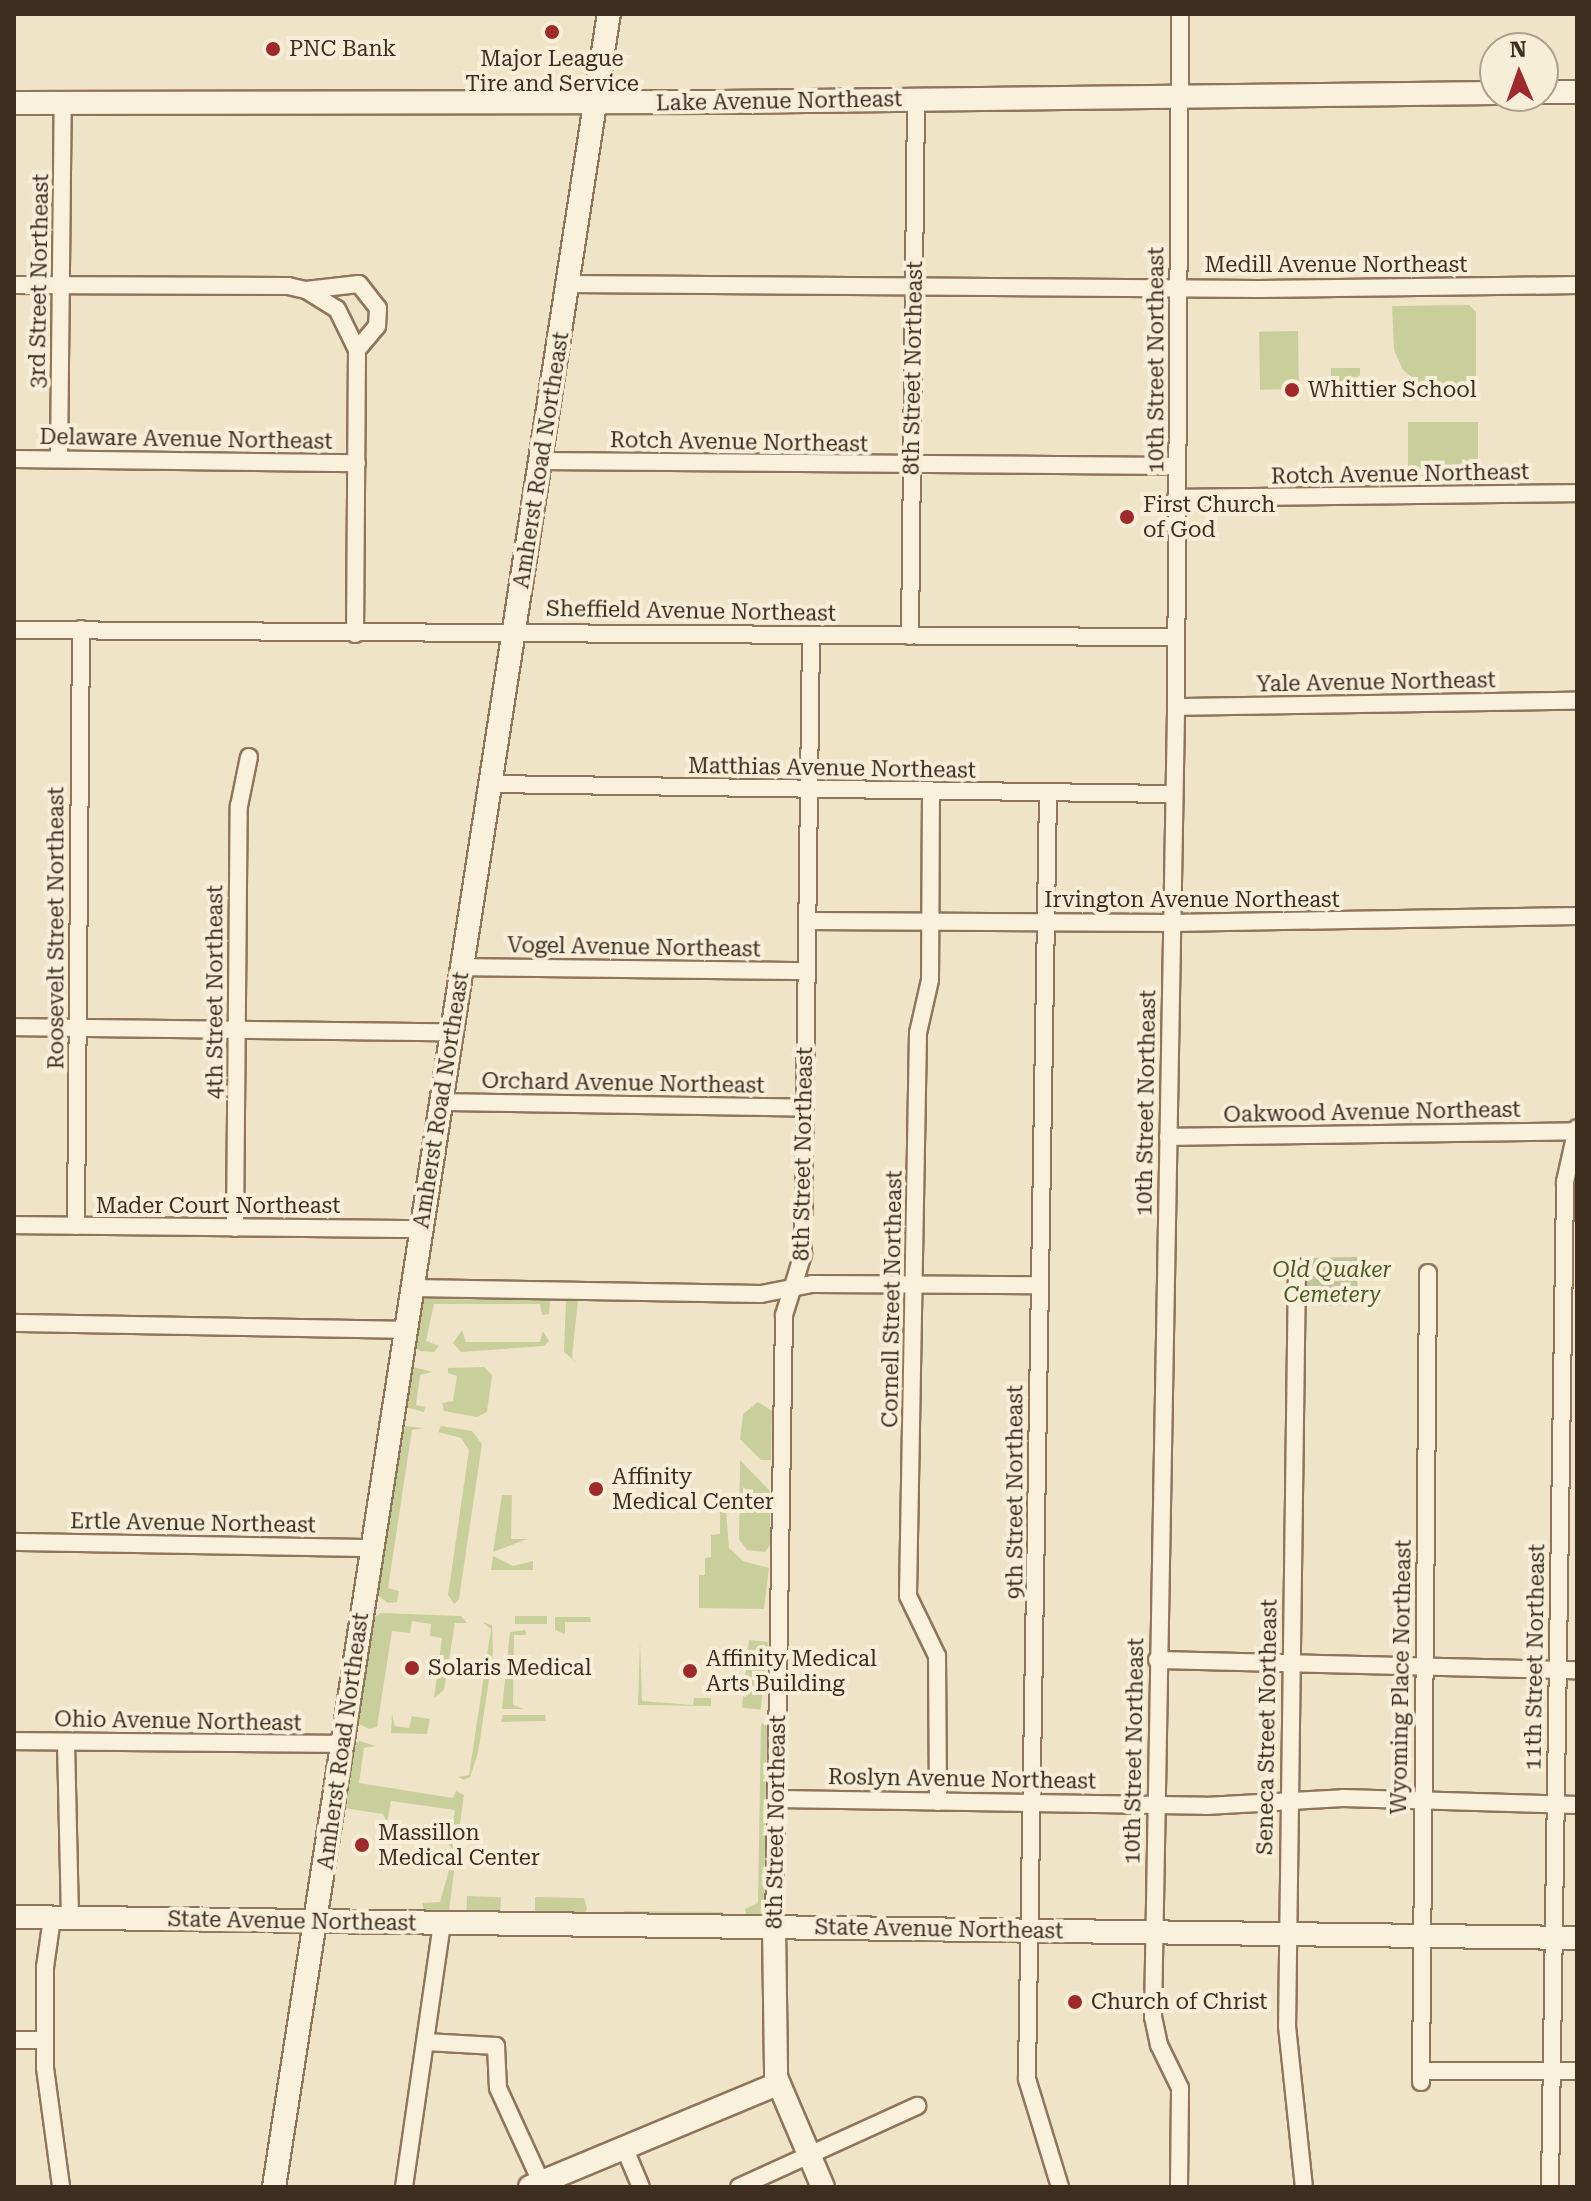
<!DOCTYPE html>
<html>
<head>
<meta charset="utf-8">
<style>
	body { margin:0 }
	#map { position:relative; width:1591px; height:2201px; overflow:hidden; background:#f0e4c8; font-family:"Roboto Serif",serif }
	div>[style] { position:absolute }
	.green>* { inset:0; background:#c9cf9b; transform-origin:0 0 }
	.cemetery>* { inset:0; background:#bfc49a; transform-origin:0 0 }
	.roads { filter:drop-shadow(2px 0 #8d765c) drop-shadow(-2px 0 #8d765c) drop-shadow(0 2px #8d765c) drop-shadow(0 -2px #8d765c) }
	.street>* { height:16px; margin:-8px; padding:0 8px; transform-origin:8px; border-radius:8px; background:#faf1dc }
	.secondary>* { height:22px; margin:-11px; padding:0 11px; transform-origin:11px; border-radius:11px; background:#faf1dc }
	.dots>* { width:22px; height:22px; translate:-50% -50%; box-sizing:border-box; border:4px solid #f7eed8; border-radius:50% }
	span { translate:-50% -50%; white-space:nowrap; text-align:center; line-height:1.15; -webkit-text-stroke:8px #f7eed8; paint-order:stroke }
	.poi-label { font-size:22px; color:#3d2e20 }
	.left { translate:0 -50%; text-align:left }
	.street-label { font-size:22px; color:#3d2e20 }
	.park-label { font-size:22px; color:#4d5a26; font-style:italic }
	.frame { position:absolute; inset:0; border:16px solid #3d2e20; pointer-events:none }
	.north { position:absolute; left:1479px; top:32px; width:80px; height:80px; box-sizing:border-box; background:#f7eed8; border:2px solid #ada18e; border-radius:50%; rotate:358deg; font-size:22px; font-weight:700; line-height:32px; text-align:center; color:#3d2e20 }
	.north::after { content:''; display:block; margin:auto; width:28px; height:36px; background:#9e2a2b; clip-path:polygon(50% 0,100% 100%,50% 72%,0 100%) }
</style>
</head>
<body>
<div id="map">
	<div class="green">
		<div style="clip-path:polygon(1469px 305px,1476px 312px,1476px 393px,1424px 387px,1403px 370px,1394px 350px,1392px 306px)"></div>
		<div style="left:1298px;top:331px;width:58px;height:39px;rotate:89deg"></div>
		<div style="left:1331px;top:368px;width:29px;height:23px"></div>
		<div style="left:1478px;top:422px;width:57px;height:70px;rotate:90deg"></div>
		<div style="clip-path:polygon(423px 1299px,550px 1300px,549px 1314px,542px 1315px,540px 1304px,434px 1304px,426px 1341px,439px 1346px,434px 1352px,420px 1351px,414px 1347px)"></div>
		<div style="clip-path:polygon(566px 1300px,578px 1300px,572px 1357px,576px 1362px,564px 1352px)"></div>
		<div style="clip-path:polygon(462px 1330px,466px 1342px,540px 1342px,543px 1331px,549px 1341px,544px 1346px,461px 1352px,453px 1343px)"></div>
		<div style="clip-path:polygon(414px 1367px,432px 1372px,420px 1375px,416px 1405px,425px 1407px,424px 1412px,405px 1407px)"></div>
		<div style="clip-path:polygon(484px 1367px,492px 1375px,487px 1412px,477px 1417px,444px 1411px,442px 1403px,453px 1401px,457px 1376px,448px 1373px,448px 1368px)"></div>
		<div style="clip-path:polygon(758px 1402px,772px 1411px,771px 1460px,761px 1460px,740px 1439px,743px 1414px)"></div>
		<div style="clip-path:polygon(405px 1426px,424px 1428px,412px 1430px,388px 1588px,399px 1591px,397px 1602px,388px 1603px,376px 1594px)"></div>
		<div style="clip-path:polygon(441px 1426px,472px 1431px,482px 1444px,459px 1599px,454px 1604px,448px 1595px,469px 1450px,461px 1438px,438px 1432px)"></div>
		<div style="clip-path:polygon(740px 1460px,770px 1491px,770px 1545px,765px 1552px,747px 1550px,739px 1539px)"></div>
		<div style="clip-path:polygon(502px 1495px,512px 1495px,511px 1539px,527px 1539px,493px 1552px)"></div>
		<div style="clip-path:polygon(720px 1496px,725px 1496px,729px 1548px,743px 1561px,769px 1568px,764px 1609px,699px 1608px,699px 1575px,705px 1575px,705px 1558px,711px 1557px,711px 1535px,720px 1534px)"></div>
		<div style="clip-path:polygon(493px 1556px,513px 1566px,533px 1561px,533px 1570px,491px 1570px)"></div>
		<div style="clip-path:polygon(381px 1613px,461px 1616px,467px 1623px,455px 1623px,444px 1690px,434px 1698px,442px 1638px,430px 1636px,431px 1624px,412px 1621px,410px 1633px,392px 1631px,377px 1727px,369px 1729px,357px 1723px,373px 1618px)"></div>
		<div style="left:515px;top:1616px;width:32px;height:8px"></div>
		<div style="clip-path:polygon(555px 1617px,590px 1617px,591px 1622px,565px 1622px,565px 1634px,555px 1630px)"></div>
		<div style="clip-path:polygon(482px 1622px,492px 1625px,493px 1653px,478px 1753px,470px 1777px,464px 1780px,458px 1777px,469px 1775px,491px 1629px)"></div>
		<div style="clip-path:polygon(525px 1630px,526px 1635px,514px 1635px,513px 1705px,524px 1709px,502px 1709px,510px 1632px)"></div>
		<div style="left:749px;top:1640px;width:19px;height:68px;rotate:6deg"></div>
		<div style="clip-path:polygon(640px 1642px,642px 1701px,693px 1705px,694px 1698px,711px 1698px,711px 1706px,638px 1705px)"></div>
		<div style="clip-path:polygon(392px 1714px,395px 1726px,409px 1728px,412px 1716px,430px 1719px,427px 1734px,391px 1733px)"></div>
		<div style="clip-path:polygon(503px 1715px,545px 1715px,546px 1721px,501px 1722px)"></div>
		<div style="clip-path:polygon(761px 1723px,767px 1726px,764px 1908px,759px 1916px,747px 1917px,745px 1909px,758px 1903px)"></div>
		<div style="clip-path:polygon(360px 1741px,376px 1746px,364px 1748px,359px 1783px,453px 1798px,456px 1791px,464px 1795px,456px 1852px,449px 1845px,455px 1810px,391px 1801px,387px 1823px,383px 1814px,344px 1808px,354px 1743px)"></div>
		<div style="clip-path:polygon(449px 1870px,454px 1871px,449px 1911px,425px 1913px,422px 1903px,440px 1902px)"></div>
		<div style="left:467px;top:1896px;width:34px;height:16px;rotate:2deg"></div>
		<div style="clip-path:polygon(535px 1897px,584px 1898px,587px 1909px,584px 1915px,535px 1914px)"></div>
		<div style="clip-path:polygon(624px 1911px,723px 1912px,721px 1916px,622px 1916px)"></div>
	</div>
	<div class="cemetery">
		<div style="left:1357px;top:1257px;width:48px;height:51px;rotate:89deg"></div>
	</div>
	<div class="roads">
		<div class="street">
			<div style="left:568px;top:284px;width:691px;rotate:0.41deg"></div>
			<div style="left:1259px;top:289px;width:318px;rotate:-0.7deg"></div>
			<div style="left:14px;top:285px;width:274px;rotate:0.2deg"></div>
			<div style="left:288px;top:286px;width:18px;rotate:13deg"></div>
			<div style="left:306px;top:290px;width:36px;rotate:32deg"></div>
			<div style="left:337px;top:309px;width:46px;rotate:64deg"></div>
			<div style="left:306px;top:290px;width:53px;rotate:-6.5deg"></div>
			<div style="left:359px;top:284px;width:31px;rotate:52deg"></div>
			<div style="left:378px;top:308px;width:18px;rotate:93deg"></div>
			<div style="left:377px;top:326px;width:31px;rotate:130deg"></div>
			<div style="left:357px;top:350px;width:284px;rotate:90.4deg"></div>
			<div style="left:14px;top:459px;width:343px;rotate:0.7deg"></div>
			<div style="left:59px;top:459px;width:356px;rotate:-89.4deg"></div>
			<div style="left:540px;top:461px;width:637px;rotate:0.45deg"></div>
			<div style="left:1176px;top:498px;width:401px;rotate:-0.7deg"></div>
			<div style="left:14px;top:630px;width:1162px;rotate:0.35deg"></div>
			<div style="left:910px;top:636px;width:536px;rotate:-89.36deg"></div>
			<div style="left:1176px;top:707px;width:401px;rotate:-0.9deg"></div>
			<div style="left:490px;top:784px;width:684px;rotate:0.84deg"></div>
			<div style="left:931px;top:791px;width:189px;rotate:90.3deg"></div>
			<div style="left:930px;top:980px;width:54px;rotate:102.8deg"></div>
			<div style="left:918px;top:1033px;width:563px;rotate:91.02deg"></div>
			<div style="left:908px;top:1596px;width:67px;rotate:64.2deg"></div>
			<div style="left:937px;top:1656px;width:146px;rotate:89.6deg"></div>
			<div style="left:1048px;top:793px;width:1286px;rotate:90.94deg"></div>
			<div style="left:1027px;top:2079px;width:113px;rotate:73deg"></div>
			<div style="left:807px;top:921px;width:365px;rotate:0.3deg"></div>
			<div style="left:1172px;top:923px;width:405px;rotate:-1deg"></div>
			<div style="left:461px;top:967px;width:346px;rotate:0.7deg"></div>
			<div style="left:14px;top:1027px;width:437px;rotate:0.7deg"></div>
			<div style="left:440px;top:1102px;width:365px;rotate:0.9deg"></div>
			<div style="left:1168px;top:1137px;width:408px;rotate:-0.8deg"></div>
			<div style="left:14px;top:1225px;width:407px;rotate:0.6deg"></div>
			<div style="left:76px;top:1226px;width:597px;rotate:-89.52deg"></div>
			<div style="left:235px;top:1228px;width:422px;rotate:-89.5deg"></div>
			<div style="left:239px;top:806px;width:50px;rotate:-78.5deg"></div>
			<div style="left:1297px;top:1267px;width:759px;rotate:90.75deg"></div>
			<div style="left:1287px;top:2026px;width:162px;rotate:84deg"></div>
			<div style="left:412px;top:1288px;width:349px;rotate:1deg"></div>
			<div style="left:761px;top:1294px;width:52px;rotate:-11.1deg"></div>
			<div style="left:812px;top:1284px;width:226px;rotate:0.3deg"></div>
			<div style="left:14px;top:1323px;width:391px;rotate:1deg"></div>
			<div style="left:14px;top:1542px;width:357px;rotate:1deg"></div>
			<div style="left:1157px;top:1660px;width:420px;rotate:1.4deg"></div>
			<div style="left:14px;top:1741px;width:328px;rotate:0.5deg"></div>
			<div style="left:66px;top:1742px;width:175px;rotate:88.7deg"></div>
			<div style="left:778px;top:1799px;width:428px;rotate:0.9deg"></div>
			<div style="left:1206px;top:1806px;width:137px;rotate:-3.3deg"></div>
			<div style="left:1343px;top:1798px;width:234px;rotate:1.7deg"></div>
			<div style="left:52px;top:1918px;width:49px;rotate:98.1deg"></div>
			<div style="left:45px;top:1967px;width:101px;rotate:90deg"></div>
			<div style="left:45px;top:2068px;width:120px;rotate:82.3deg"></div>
			<div style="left:774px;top:1926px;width:611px;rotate:-89.06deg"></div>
			<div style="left:784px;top:1315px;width:64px;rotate:-72.7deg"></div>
			<div style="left:803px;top:1254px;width:619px;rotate:-89.26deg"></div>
			<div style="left:14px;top:2040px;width:31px"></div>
			<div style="left:426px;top:2042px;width:70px;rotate:3.3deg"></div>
			<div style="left:496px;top:2046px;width:42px;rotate:87.3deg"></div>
			<div style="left:498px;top:2088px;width:103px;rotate:65.4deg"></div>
			<div style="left:1421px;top:2071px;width:156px"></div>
			<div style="left:1421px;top:2082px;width:809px;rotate:-89.5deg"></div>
			<div style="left:624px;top:2147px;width:43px;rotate:67deg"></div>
			<div style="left:404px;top:2187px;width:267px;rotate:-81.8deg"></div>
			<div style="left:739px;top:2187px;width:196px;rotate:-24.5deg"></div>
			<div style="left:1179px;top:2187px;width:99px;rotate:-89.4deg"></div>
			<div style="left:1180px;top:2088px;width:48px;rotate:-116deg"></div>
			<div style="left:1159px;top:2045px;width:29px;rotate:-102deg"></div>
			<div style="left:1153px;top:2017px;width:1310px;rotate:-88.99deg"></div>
			<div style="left:1176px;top:707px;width:693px;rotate:-89.67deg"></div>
			<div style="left:1550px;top:2187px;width:1005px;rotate:-89.14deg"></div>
			<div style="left:1565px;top:1182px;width:55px;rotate:-77.5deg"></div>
		</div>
		<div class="secondary">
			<div style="left:1543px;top:92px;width:34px"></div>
			<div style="left:14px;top:103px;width:706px;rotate:-0.08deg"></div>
			<div style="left:720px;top:102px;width:775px;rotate:-0.67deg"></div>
			<div style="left:14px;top:1917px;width:1563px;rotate:0.77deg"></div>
			<div style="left:774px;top:1926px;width:151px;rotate:89.2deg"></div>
			<div style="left:776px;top:2077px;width:120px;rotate:66.9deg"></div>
			<div style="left:274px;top:2187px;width:2199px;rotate:-81.24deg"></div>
			<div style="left:530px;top:2187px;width:269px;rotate:-22.6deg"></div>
		</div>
	</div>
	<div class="dots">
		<div style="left:552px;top:32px;background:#9e2a2b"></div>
		<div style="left:273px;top:49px;background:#9e2a2b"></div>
		<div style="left:1292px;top:390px;background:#9e2a2b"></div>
		<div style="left:1127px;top:517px;background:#9e2a2b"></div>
		<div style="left:596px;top:1489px;background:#9e2a2b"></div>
		<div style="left:412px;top:1668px;background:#9e2a2b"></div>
		<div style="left:690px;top:1671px;background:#9e2a2b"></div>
		<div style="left:362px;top:1845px;background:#9e2a2b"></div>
		<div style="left:1075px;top:2002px;background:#9e2a2b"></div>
	</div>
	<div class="poi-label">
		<span class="left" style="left:289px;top:49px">PNC Bank</span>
		<span style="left:552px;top:71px">Major League<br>Tire and Service</span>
		<span class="left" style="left:1308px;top:390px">Whittier School</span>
		<span class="left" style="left:1143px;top:517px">First Church<br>of God</span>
		<span class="left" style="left:612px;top:1489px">Affinity<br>Medical Center</span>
		<span class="left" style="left:706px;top:1671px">Affinity Medical<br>Arts Building</span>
		<span class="left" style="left:428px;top:1668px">Solaris Medical</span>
		<span class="left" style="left:378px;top:1845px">Massillon<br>Medical Center</span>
		<span class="left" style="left:1091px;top:2002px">Church of Christ</span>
	</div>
	<div class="street-label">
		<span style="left:779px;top:101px;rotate:-1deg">Lake Avenue Northeast</span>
		<span style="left:1336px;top:265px">Medill Avenue Northeast</span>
		<span style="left:39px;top:281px;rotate:-89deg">3rd Street Northeast</span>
		<span style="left:1156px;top:360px;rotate:-90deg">10th Street Northeast</span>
		<span style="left:913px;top:368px;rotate:-89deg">8th Street Northeast</span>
		<span style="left:186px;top:439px;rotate:1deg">Delaware Avenue Northeast</span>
		<span style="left:739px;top:442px;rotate:1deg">Rotch Avenue Northeast</span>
		<span style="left:541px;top:460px;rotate:-81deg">Amherst Road Northeast</span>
		<span style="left:1400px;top:474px;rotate:-1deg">Rotch Avenue Northeast</span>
		<span style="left:691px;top:611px;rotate:1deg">Sheffield Avenue Northeast</span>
		<span style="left:1376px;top:682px;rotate:-1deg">Yale Avenue Northeast</span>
		<span style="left:832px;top:768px;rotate:1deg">Matthias Avenue Northeast</span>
		<span style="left:1192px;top:900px">Irvington Avenue Northeast</span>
		<span style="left:56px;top:928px;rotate:-90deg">Roosevelt Street Northeast</span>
		<span style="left:634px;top:947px;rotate:1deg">Vogel Avenue Northeast</span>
		<span style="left:215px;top:992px;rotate:-90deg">4th Street Northeast</span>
		<span style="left:623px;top:1083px;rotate:1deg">Orchard Avenue Northeast</span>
		<span style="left:441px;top:1100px;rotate:-81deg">Amherst Road Northeast</span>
		<span style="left:1146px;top:1103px;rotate:-89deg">10th Street Northeast</span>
		<span style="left:1372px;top:1112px;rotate:-1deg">Oakwood Avenue Northeast</span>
		<span style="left:803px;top:1154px;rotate:-89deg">8th Street Northeast</span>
		<span style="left:218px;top:1206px">Mader Court Northeast</span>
		<span style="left:892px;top:1299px;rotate:-89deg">Cornell Street Northeast</span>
		<span style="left:1015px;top:1492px;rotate:-90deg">9th Street Northeast</span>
		<span style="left:193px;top:1523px;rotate:1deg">Ertle Avenue Northeast</span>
		<span style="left:1535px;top:1657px;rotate:-89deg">11th Street Northeast</span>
		<span style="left:1401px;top:1677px;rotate:-89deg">Wyoming Place Northeast</span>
		<span style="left:178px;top:1721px;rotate:1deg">Ohio Avenue Northeast</span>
		<span style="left:1267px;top:1727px;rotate:-89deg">Seneca Street Northeast</span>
		<span style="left:343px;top:1741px;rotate:-82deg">Amherst Road Northeast</span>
		<span style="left:1134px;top:1751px;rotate:-89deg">10th Street Northeast</span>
		<span style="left:962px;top:1779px;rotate:1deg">Roslyn Avenue Northeast</span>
		<span style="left:776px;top:1822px;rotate:-89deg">8th Street Northeast</span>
		<span style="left:292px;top:1921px;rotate:1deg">State Avenue Northeast</span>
		<span style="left:939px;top:1929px;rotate:1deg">State Avenue Northeast</span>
	</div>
	<div class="park-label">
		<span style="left:1332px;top:1282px">Old Quaker<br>Cemetery</span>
	</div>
	<div class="frame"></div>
	<div class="north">N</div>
</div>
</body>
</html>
